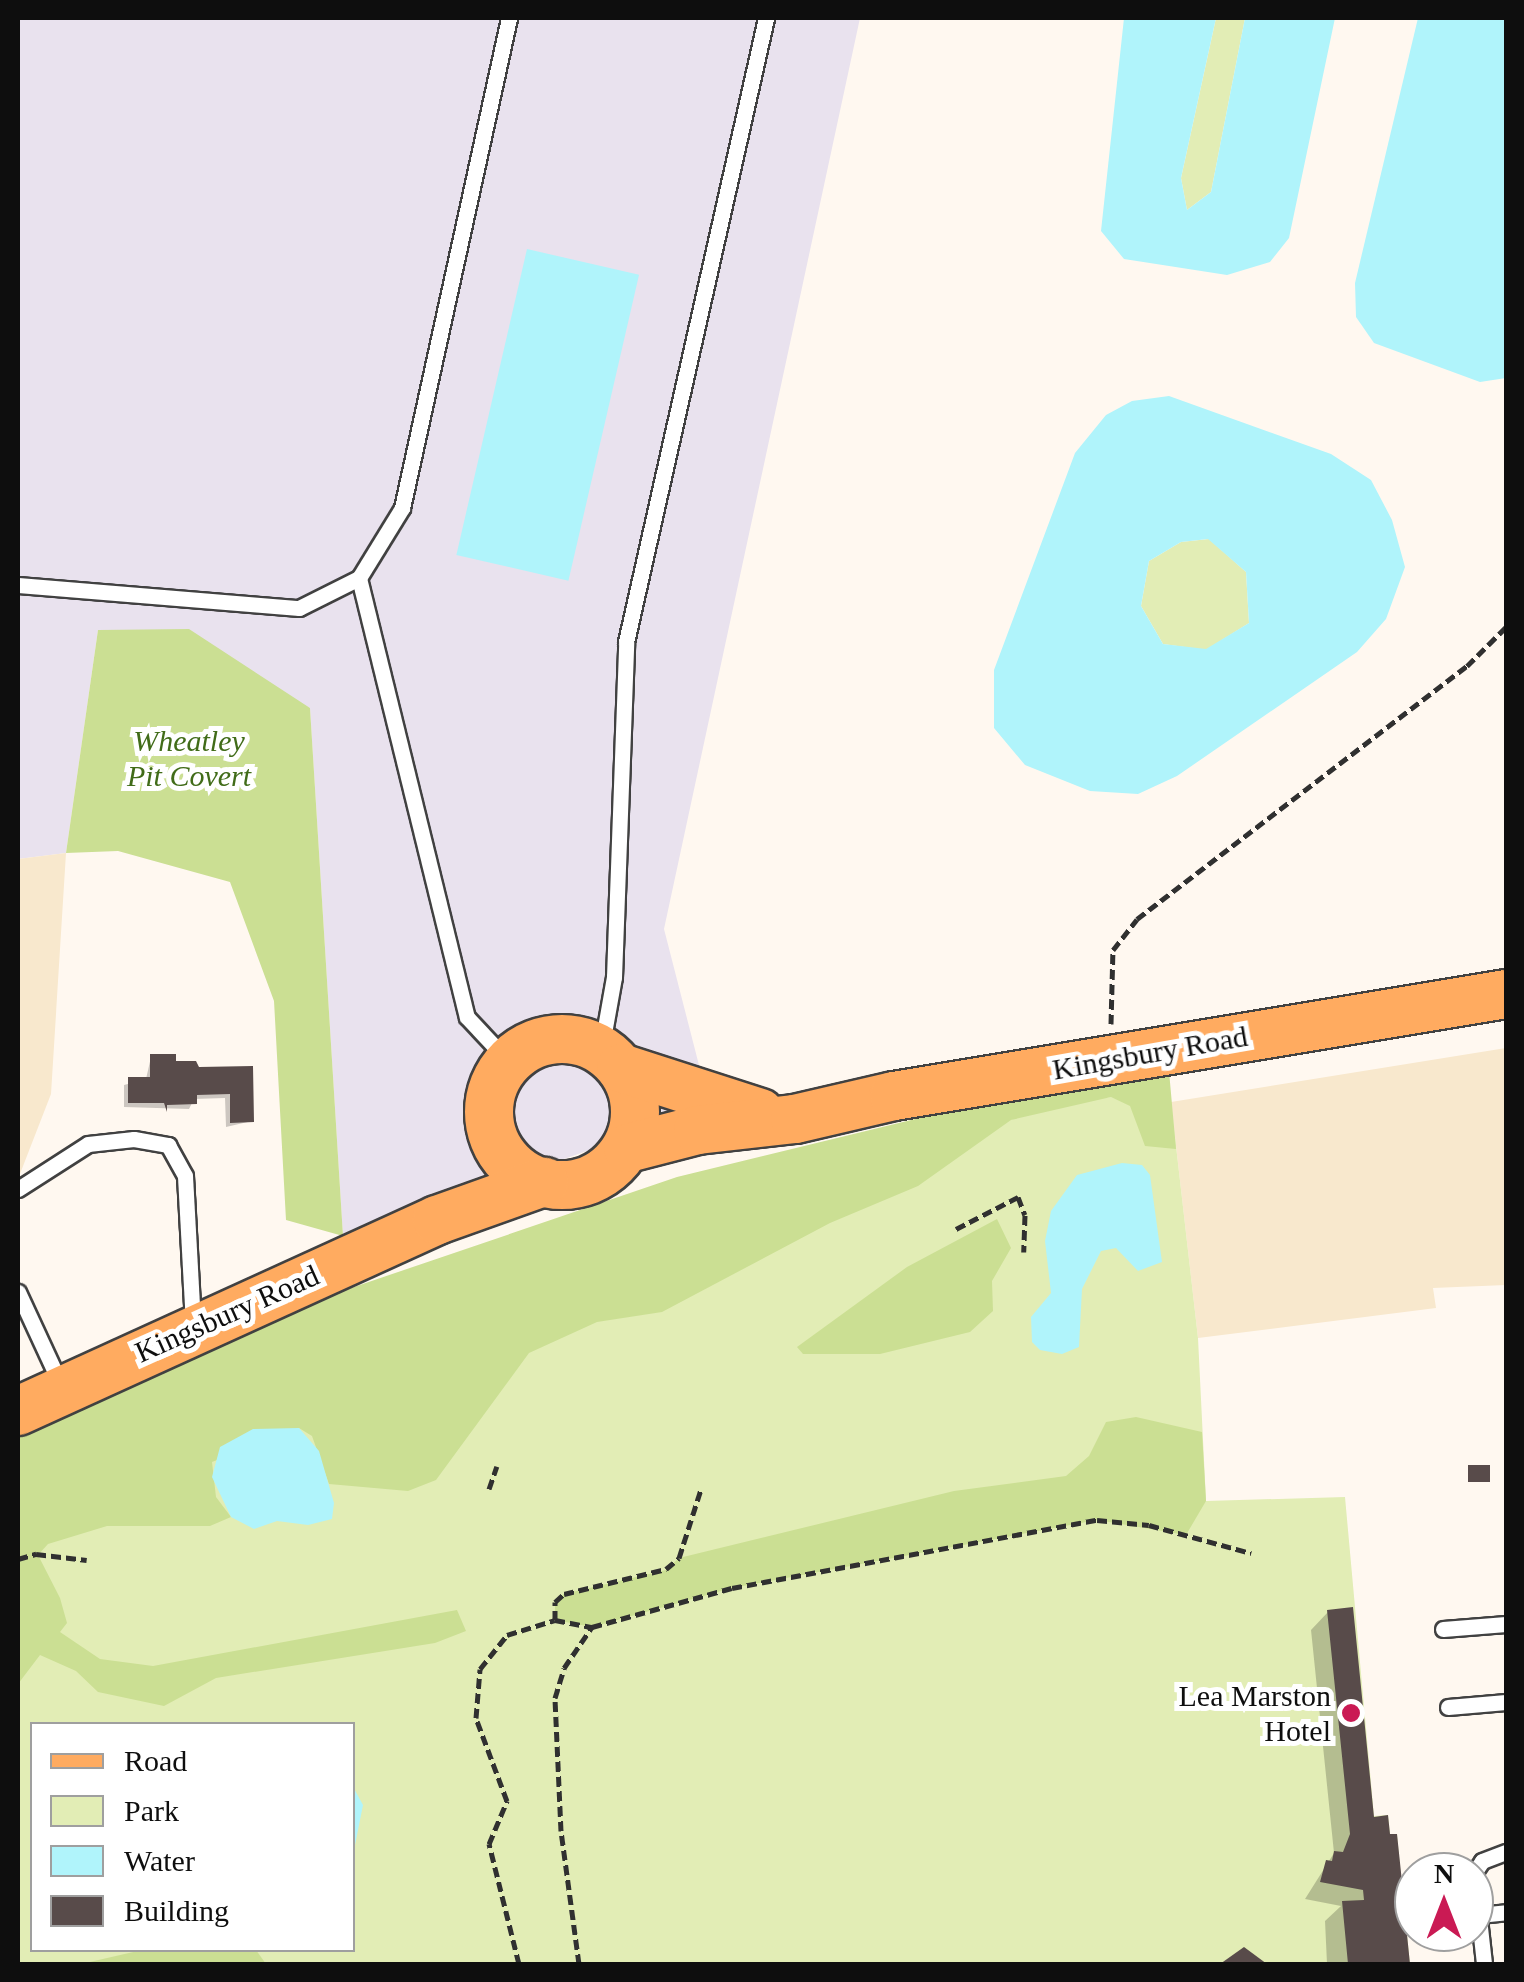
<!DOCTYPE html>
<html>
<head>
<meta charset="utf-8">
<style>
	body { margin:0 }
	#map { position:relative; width:1524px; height:1982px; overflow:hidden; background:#fff8f0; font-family:Georgia,serif }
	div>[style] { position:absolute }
	.industrial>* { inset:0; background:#e9e2ee }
	.farmland>* { inset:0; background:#f8e8cd }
	.green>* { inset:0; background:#e2edb5 }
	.forest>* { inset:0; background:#cbdf93 }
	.water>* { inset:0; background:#b0f4fb; transform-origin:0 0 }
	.shadow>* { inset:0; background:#0003 }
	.building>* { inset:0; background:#584b4a; transform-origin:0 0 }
	.path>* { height:5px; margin-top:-2.5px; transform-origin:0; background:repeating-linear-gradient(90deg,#303030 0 10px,transparent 0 15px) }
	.roads { filter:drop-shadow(2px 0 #414141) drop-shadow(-2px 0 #414141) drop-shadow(0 2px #414141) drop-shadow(0 -2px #414141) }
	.lane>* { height:15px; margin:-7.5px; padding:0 7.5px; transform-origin:7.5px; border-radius:7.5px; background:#fff }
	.primary>* { height:48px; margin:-24px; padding:0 24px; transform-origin:24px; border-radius:24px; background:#ffab60 }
	.primary>.ring { margin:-24px; padding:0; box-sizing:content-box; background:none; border:48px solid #ffab60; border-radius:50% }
	.dots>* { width:28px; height:28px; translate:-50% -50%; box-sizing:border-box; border:5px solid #fff; border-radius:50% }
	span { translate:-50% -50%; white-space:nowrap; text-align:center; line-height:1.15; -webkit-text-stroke:10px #fff; paint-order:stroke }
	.park-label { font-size:30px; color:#416c19; font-style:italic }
	.street-label { font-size:30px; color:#0e0e0e }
	.poi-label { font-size:30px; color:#0e0e0e }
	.right { translate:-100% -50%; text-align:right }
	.frame { position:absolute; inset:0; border:20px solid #0e0e0e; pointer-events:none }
	.legend { position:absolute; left:30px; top:1722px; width:325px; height:230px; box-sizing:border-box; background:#fff; border:2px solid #9f9f9f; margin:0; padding:12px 18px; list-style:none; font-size:30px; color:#0e0e0e }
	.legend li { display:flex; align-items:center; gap:20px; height:50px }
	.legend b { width:50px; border:2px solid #9f9f9f }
	.north { position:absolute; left:1394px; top:1852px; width:100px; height:100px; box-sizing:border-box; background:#fff; border:2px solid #9f9f9f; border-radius:50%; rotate:0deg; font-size:28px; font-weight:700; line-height:40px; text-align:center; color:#0e0e0e }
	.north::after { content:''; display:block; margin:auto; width:35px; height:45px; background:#ca1a54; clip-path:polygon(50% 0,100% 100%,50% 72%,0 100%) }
</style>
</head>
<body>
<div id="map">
	<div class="industrial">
		<div style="clip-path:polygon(18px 18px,860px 18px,664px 929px,710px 1108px,343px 1236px,310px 708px,98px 630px,66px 853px,18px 859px)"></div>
	</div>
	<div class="farmland">
		<div style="clip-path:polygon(66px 853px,51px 1094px,18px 1179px,18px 859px)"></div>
		<div style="clip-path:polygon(1506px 1048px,1506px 1285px,1433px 1288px,1436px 1308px,1198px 1338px,1171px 1102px)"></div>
	</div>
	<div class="green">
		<div style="clip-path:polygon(1216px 18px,1245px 18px,1211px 192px,1187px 210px,1181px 178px)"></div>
		<div style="clip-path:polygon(1209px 539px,1246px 572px,1249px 623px,1206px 650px,1163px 644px,1141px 606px,1149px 561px,1181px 542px)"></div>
		<div style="clip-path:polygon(evenodd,1111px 1097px,1171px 1102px,1198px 1338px,1206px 1501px,1345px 1497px,1374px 1816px,1388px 1815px,1390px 1834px,1397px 1834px,1403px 1900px,1411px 1907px,1405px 1915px,1410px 1964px,18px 1964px,18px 1457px,818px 1179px,1072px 1101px,1111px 1097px,32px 1724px,352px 1724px,352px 1950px,32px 1950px,32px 1724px)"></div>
	</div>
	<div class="forest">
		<div style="clip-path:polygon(189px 629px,310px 708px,343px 1236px,286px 1220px,274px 1001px,230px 882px,118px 851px,66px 853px,98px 630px)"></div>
		<div style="clip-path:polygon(1169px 1071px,1176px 1149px,1145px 1146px,1130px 1106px,1111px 1097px,1011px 1120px,918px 1186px,830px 1223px,662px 1312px,597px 1322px,529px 1353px,436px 1480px,408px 1491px,329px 1484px,312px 1436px,299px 1428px,212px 1462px,216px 1497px,231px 1517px,210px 1526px,107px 1526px,48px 1544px,38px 1555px,60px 1598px,67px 1623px,60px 1632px,100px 1659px,153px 1666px,457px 1610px,466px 1631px,435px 1643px,216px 1678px,164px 1706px,98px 1692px,76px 1671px,40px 1655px,18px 1684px,18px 1432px,219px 1333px,677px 1177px,977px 1104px)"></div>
		<div style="clip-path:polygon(997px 1219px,1011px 1248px,992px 1281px,993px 1311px,970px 1332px,880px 1354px,803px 1354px,797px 1347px,907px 1267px)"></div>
		<div style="clip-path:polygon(1136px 1417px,1202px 1432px,1206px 1501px,1186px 1535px,1097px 1520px,732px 1588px,592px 1627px,555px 1620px,555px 1602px,564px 1594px,666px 1570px,679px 1558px,954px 1491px,1066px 1476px,1089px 1456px,1106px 1422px)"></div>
		<div style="clip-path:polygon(142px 1950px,256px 1950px,266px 1964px,81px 1964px)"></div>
	</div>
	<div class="water">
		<div style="clip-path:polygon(1124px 18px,1216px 18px,1181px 178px,1187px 210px,1211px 192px,1245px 18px,1335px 18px,1289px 238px,1270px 262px,1227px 275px,1124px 259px,1101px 231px)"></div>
		<div style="clip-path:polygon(1418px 18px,1506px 18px,1506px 378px,1480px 382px,1374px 343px,1356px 317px,1355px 283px)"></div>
		<div style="left:527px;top:249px;width:115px;height:314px;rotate:13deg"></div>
		<div style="clip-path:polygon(evenodd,1169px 396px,1331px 454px,1371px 480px,1392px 520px,1405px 567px,1386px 619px,1357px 652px,1177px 776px,1138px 794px,1090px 791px,1025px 765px,994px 728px,994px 670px,1075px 453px,1106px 415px,1132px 401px,1169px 396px,1208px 539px,1246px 572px,1249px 623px,1206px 649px,1163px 644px,1141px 606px,1149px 561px,1181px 542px,1208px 539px)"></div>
		<div style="clip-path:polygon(1122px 1163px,1142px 1165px,1150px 1175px,1162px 1262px,1138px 1271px,1116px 1248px,1101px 1251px,1082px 1289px,1079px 1347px,1062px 1354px,1040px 1350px,1032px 1342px,1031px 1317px,1051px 1293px,1045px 1241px,1051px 1211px,1077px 1175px)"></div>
		<div style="clip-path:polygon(299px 1428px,319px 1451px,334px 1503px,332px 1519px,308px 1525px,277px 1521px,254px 1529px,231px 1517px,212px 1477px,220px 1447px,253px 1429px)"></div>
		<div style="clip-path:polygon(352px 1785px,363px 1805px,353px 1855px,352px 1855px)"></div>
	</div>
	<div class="shadow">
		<div style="clip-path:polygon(151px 1057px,197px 1069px,251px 1068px,252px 1121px,226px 1127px,225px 1098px,194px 1099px,189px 1109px,124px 1107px,124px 1085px,146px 1079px)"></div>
		<div style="clip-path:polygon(1328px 1612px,1371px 1819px,1402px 1914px,1407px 1964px,1327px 1964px,1325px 1921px,1341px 1906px,1305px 1899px,1334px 1853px,1311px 1630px)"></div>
	</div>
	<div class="building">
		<div style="clip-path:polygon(150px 1054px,176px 1054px,176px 1061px,196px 1061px,199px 1067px,253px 1066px,254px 1122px,230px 1123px,230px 1094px,197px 1095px,197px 1104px,167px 1105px,167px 1112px,164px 1103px,128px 1103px,128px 1077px,150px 1077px)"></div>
		<div style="left:1468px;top:1465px;width:22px;height:17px"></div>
		<div style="clip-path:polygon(1353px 1607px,1374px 1817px,1388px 1815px,1390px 1834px,1397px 1834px,1404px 1901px,1411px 1907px,1405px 1915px,1410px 1964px,1348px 1964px,1342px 1901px,1364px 1900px,1363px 1890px,1320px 1882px,1326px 1860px,1332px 1861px,1334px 1851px,1343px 1852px,1350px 1834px,1327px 1610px)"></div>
		<div style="clip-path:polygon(1244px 1947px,1267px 1964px,1220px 1964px)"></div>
	</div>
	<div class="path">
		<div style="left:1111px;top:1024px;width:74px;rotate:-88.5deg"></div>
		<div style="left:1113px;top:950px;width:39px;rotate:-52deg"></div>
		<div style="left:1137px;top:919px;width:416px;rotate:-37.5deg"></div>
		<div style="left:1467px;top:666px;width:55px;rotate:-45deg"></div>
		<div style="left:956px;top:1229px;width:70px;rotate:-27.3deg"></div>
		<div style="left:1018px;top:1197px;width:19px;rotate:69deg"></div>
		<div style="left:1025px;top:1215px;width:37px;rotate:92deg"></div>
		<div style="left:489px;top:1489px;width:24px;rotate:-71deg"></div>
		<div style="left:18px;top:1559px;width:19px;rotate:-16deg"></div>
		<div style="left:36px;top:1554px;width:51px;rotate:6.7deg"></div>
		<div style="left:555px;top:1620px;width:18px;rotate:-90deg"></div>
		<div style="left:555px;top:1602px;width:12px;rotate:-42deg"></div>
		<div style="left:564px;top:1594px;width:105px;rotate:-13.8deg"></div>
		<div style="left:666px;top:1569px;width:17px;rotate:-40deg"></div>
		<div style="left:679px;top:1558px;width:72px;rotate:-72.3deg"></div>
		<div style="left:519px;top:1964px;width:124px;rotate:-104deg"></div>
		<div style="left:489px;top:1844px;width:47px;rotate:-67.3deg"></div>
		<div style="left:507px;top:1801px;width:89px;rotate:-110.5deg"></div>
		<div style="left:476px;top:1718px;width:49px;rotate:-85.3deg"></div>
		<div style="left:480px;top:1669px;width:43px;rotate:-51.5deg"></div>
		<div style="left:507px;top:1635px;width:50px;rotate:-17.4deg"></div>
		<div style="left:555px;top:1620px;width:38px;rotate:11deg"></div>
		<div style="left:592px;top:1627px;width:145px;rotate:-15.6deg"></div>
		<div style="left:732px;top:1588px;width:371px;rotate:-10.6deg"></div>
		<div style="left:1097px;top:1520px;width:52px;rotate:5.5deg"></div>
		<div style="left:1149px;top:1525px;width:106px;rotate:15.4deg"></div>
		<div style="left:579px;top:1964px;width:134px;rotate:-97.7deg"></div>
		<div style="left:561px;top:1831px;width:133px;rotate:-92.6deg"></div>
		<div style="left:555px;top:1698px;width:31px;rotate:-73deg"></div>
		<div style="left:564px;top:1668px;width:50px;rotate:-55.7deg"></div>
	</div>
	<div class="roads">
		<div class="lane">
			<div style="left:359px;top:578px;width:452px;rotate:76.2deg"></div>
			<div style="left:467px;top:1017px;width:62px;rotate:47deg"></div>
			<div style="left:18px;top:585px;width:282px;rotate:4.7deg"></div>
			<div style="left:299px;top:608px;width:67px;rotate:-26.6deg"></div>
			<div style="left:359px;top:578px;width:82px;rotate:-58.4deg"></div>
			<div style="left:402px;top:508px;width:502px;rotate:-77.68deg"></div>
			<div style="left:601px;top:1050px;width:74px;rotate:-79.9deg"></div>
			<div style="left:614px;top:977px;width:335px;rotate:-87.9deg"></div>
			<div style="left:626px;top:642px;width:640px;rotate:-77.35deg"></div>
			<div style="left:18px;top:1189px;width:83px;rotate:-32.7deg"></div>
			<div style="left:88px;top:1144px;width:46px;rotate:-6.2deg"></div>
			<div style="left:134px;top:1139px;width:35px;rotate:10deg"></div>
			<div style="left:168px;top:1145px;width:35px;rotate:61deg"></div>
			<div style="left:185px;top:1176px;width:149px;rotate:86.9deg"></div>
			<div style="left:18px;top:1292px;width:100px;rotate:65.2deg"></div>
			<div style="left:1443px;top:1629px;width:63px;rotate:-4.5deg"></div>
			<div style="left:1448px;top:1707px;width:58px;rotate:-4.9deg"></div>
			<div style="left:1474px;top:1873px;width:92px;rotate:83.7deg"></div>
			<div style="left:1474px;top:1873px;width:14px;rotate:-56deg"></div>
			<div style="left:1482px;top:1861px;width:26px;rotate:-21deg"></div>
			<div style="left:1479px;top:1915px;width:27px;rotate:-6deg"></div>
		</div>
		<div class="primary">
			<div class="ring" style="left:489px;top:1039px;width:98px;height:98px"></div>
			<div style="left:621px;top:1068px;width:146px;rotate:17.9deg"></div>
			<div style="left:628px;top:1148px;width:72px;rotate:-14.4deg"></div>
			<div style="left:698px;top:1130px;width:98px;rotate:-6.5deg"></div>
			<div style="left:795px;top:1119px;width:102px;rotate:-13.1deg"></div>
			<div style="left:894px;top:1096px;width:620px;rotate:-9.46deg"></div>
			<div style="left:18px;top:1411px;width:460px;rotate:-24.5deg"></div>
			<div style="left:437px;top:1220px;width:114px;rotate:-19.6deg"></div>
		</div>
	</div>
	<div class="dots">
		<div style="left:1351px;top:1713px;background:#ca1a54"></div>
	</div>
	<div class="park-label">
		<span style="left:189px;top:758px">Wheatley<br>Pit Covert</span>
	</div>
	<div class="street-label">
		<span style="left:1150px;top:1053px;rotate:-10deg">Kingsbury Road</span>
		<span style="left:227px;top:1314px;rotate:-24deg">Kingsbury Road</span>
	</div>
	<div class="poi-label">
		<span class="right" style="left:1331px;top:1713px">Lea Marston<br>Hotel</span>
	</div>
	<div class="frame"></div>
	<ul class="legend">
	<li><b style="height:12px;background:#ffab60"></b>Road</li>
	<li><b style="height:28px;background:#e2edb5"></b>Park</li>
	<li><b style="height:28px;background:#b0f4fb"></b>Water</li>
	<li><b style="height:28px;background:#584b4a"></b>Building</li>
	</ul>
	<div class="north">N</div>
</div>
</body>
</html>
